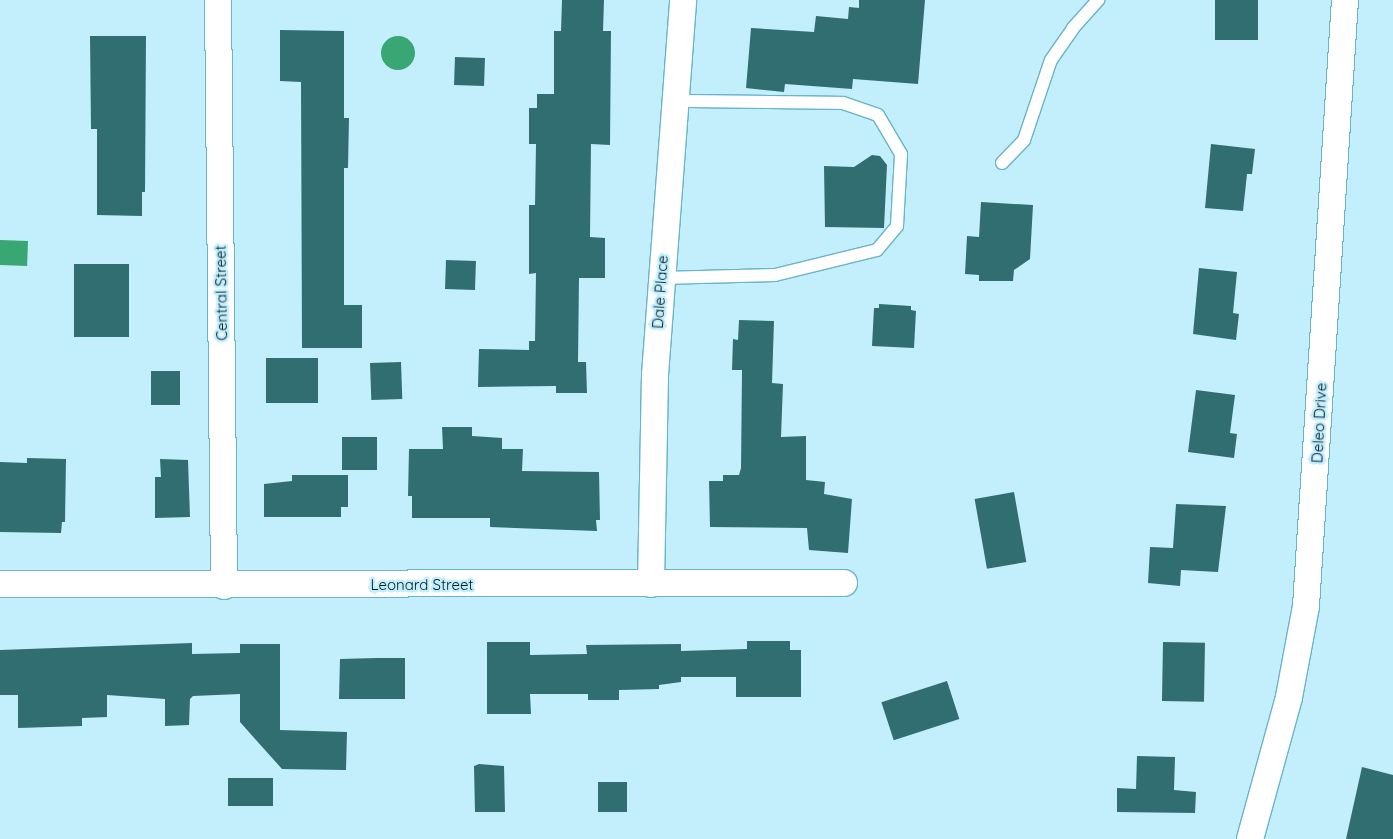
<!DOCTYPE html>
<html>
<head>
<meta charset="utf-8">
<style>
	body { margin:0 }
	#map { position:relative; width:1393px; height:839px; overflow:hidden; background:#c3eefc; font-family:Quicksand,sans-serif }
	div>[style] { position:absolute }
	.water>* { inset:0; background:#38a774; transform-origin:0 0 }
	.round { border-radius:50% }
	.building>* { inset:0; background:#316e71; transform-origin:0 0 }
	.roads { filter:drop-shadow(1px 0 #69b4ca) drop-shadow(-1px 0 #69b4ca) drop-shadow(0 1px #69b4ca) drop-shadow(0 -1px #69b4ca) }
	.lane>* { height:12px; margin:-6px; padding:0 6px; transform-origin:6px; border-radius:6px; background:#fff }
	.street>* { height:26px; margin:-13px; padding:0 13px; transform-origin:13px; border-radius:13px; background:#fff }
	span { translate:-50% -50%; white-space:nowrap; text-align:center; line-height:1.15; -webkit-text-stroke:5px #c3eefc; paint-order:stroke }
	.street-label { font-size:15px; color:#001d26 }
</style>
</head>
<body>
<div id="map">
	<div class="water">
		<div class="round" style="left:381px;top:36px;width:34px;height:34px"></div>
		<div style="left:0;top:240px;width:28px;height:25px;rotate:2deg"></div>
	</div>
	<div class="building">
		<div style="clip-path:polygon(562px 0,604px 0,603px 31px,611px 31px,610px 145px,591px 144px,590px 237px,605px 238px,605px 278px,579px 278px,578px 362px,586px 362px,587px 393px,556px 393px,556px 386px,478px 387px,479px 349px,529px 350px,529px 341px,535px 341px,536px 273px,529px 274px,529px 205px,535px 205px,536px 144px,529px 144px,529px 108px,537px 108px,537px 94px,554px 94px,554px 31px,561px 31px)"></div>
		<div style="clip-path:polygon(859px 0,925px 0,918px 84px,853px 79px,852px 89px,785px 84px,784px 92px,746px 88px,751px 28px,814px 32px,816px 16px,848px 19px,849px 7px,859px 8px)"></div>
		<div style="left:1215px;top:0;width:43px;height:40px"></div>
		<div style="clip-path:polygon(280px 30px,344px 31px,344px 118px,349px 118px,348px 168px,344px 168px,344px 305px,362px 305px,362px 348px,302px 348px,301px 82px,280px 81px)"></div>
		<div style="clip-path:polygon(90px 36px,146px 36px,145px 192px,142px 192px,142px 216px,97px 215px,97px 129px,91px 129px)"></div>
		<div style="left:455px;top:57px;width:30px;height:28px;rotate:2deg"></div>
		<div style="clip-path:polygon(1211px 144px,1255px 149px,1252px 174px,1247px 174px,1243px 211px,1205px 208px)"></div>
		<div style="clip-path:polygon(872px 155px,880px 156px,887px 165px,884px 228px,825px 227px,824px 166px,854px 167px)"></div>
		<div style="clip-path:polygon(981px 202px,1033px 205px,1030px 259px,1014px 270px,1013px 281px,979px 281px,979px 275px,965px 274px,967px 236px,979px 237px)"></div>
		<div style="left:446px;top:260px;width:30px;height:29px;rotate:2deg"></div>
		<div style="left:74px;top:264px;width:55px;height:73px"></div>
		<div style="clip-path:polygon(1199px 268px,1237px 272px,1233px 313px,1239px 314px,1236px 340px,1193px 334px)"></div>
		<div style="clip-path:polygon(879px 304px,911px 306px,911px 310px,916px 311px,914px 348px,872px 346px,874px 308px,879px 308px)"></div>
		<div style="clip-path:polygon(739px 320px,774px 321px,772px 383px,783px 384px,781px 437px,806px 436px,806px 480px,825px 482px,824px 494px,852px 499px,848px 553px,809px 550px,807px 528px,710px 527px,709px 481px,723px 481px,723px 475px,739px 475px,741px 468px,742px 370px,732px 370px,733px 339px,738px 340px)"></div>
		<div style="left:266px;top:358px;width:52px;height:45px"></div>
		<div style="left:401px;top:362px;width:37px;height:31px;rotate:88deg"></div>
		<div style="left:151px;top:371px;width:29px;height:34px"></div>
		<div style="clip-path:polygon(1196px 390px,1235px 395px,1230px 433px,1237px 434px,1234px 458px,1188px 452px)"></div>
		<div style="clip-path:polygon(442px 427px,472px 427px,472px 436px,502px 438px,502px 449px,523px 449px,522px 471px,599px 472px,600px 520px,596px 520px,597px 531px,490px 527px,490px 518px,412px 518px,412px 496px,408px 496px,409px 449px,443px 449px)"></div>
		<div style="left:377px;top:437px;width:33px;height:35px;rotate:90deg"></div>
		<div style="clip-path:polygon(27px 458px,66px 459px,65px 522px,62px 522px,61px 533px,0 532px,0 462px,27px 463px)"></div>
		<div style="clip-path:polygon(160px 459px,188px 460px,190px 517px,155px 518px,155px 477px,161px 477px)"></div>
		<div style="clip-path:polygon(292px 475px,348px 475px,348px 507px,341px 507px,341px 517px,264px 517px,264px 484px,292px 481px)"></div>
		<div style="left:1014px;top:492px;width:71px;height:40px;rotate:80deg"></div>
		<div style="clip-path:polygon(1176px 504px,1226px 506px,1218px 572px,1181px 570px,1180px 586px,1148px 583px,1150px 547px,1173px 548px)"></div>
		<div style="clip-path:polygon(747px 641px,790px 641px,790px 650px,801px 650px,801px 697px,736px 697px,736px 677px,681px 677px,681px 682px,659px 685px,659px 689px,619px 690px,619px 700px,588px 700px,588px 694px,530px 694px,531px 714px,487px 714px,487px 642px,530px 642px,530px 655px,587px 654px,586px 645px,681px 644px,681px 651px,747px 649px)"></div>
		<div style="left:1163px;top:642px;width:42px;height:59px;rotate:1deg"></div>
		<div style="clip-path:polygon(192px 643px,192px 654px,240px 653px,240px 644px,280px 644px,280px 730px,347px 732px,346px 770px,282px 769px,240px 722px,240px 694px,193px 696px,190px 699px,189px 725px,165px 726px,165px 699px,107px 695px,107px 717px,82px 718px,82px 726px,18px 728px,18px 695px,0 695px,0 650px)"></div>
		<div style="clip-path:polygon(376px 658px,405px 658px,405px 699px,339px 699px,340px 659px)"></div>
		<div style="left:947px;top:681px;width:40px;height:69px;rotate:72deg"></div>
		<div style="clip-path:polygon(1137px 756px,1175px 757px,1174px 790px,1196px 792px,1195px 813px,1117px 812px,1117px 788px,1136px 789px)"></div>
		<div style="clip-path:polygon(479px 764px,504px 766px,505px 812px,475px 812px,474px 766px)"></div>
		<div style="clip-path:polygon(1362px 767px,1393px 775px,1393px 839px,1346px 839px)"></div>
		<div style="left:228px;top:778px;width:45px;height:28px"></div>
		<div style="left:598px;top:782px;width:29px;height:30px"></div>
	</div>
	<div class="roads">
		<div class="lane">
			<div style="left:1002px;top:163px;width:32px;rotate:-46deg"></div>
			<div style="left:1024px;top:140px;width:84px;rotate:-71.4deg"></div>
			<div style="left:1051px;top:60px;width:39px;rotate:-55deg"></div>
			<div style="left:1073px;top:28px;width:38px;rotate:-48deg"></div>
			<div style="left:661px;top:278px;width:114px;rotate:-1.5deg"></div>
			<div style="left:775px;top:275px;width:105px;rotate:-13.8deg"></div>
			<div style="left:877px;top:250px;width:31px;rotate:-50deg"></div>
			<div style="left:897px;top:226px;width:72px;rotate:-86.8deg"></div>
			<div style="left:901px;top:154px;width:45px;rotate:-120.5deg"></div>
			<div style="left:878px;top:115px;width:37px;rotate:-161deg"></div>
			<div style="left:843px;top:103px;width:168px;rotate:-179.3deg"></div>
		</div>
		<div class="street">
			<div style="left:218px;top:0;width:586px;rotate:89.41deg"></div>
			<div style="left:0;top:584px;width:844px;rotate:-0.07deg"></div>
			<div style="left:651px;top:584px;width:209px;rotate:-88.9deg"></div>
			<div style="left:655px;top:375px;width:376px;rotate:-85.7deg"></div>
			<div style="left:1250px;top:839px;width:147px;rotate:-74.6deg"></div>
			<div style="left:1289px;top:697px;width:93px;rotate:-79.4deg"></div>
			<div style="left:1306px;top:606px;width:607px;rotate:-86.32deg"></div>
		</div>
	</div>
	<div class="street-label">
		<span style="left:660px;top:292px;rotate:-86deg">Dale Place</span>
		<span style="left:221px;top:293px;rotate:-91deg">Central Street</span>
		<span style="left:1319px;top:423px;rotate:-87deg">Deleo Drive</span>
		<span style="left:422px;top:585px">Leonard Street</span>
	</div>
</div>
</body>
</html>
